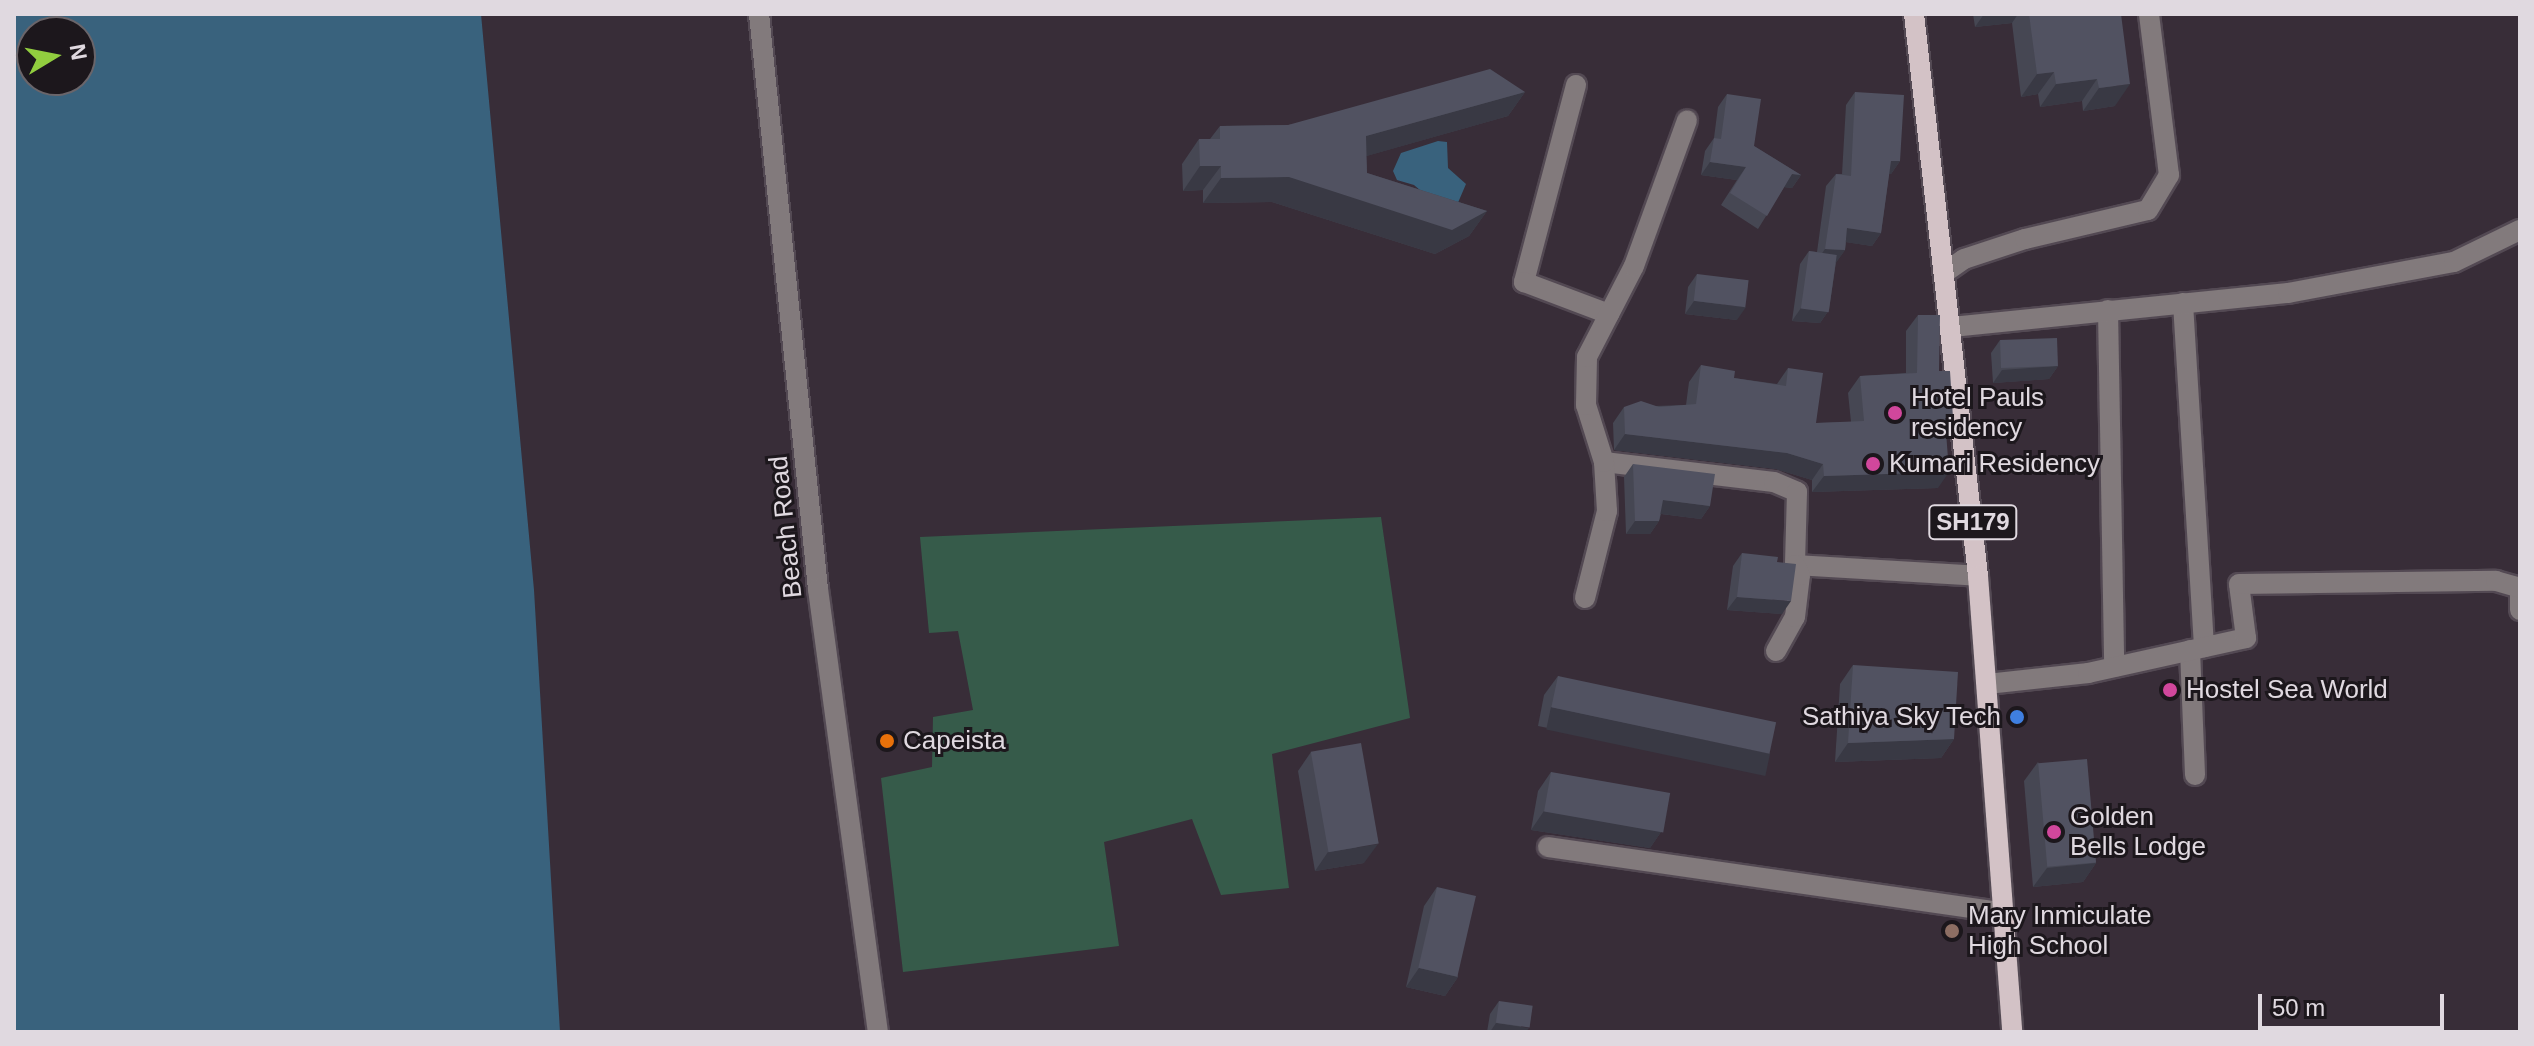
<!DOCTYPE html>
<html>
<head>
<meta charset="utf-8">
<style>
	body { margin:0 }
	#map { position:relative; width:2534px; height:1046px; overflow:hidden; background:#382d38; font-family:Arial,sans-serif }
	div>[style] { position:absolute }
	.green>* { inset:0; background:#365b4a }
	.water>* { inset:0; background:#39627d }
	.roads { filter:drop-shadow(2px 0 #534953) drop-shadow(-2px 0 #534953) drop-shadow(0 2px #534953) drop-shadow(0 -2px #534953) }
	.minor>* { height:20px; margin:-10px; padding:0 10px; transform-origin:10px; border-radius:10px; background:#827a7c }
	.major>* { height:20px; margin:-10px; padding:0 10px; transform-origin:10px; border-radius:10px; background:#d3c2c6 }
	.wall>* { inset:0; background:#464753 }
	.shaded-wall>* { inset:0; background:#393944; transform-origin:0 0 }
	.building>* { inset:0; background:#515261; transform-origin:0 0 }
	.dots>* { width:22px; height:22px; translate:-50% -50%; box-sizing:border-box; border:4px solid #1c171c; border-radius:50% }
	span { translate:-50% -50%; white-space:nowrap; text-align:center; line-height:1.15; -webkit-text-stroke:6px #1c171c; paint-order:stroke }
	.shield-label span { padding:2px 6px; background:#1c171c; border:2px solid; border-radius:6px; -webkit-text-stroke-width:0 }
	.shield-label { font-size:24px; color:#e0d9e0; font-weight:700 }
	.poi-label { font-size:26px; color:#e0d9e0 }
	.left { translate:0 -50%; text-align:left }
	.right { translate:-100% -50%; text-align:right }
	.street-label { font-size:26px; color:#e0d9e0 }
	.frame { position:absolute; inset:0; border:16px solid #e0d9e0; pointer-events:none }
	.north { position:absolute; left:16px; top:16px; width:80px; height:80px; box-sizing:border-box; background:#1c171c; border:2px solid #6a656a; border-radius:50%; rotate:80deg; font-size:22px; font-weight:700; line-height:32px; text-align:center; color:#e0d9e0 }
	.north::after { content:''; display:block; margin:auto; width:28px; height:36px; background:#91cd3f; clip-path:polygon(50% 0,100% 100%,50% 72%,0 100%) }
	.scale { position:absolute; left:2258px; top:994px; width:186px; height:36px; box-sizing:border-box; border:4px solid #e0d9e0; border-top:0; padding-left:10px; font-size:24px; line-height:28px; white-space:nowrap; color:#e0d9e0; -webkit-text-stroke:6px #1c171c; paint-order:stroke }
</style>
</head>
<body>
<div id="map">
	<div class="green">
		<div style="clip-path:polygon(1381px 517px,1410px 718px,1272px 754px,1289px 888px,1221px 895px,1192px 819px,1104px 842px,1119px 946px,903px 972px,881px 778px,932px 767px,933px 717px,973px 710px,958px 631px,929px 633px,920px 537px)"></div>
	</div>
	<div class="water">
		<div style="clip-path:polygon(evenodd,14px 14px,481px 14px,534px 590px,560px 1032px,14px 1032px,14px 14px,32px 32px,80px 32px,80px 80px,32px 80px,32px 32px)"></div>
		<div style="clip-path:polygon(1438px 141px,1447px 142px,1448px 168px,1466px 184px,1457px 205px,1441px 208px,1414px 185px,1397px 180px,1393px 171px,1401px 153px)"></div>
	</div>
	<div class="roads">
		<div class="minor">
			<div style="left:759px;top:14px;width:578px;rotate:84.14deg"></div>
			<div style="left:818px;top:589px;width:447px;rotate:82.3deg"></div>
			<div style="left:1576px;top:85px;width:204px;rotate:104.8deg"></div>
			<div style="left:1524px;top:282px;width:91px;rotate:20.6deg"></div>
			<div style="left:1944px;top:273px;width:24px;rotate:-35deg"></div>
			<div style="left:1964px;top:259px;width:64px;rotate:-18.2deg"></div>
			<div style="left:2025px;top:239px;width:126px;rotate:-13.3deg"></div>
			<div style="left:2148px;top:210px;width:41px;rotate:-59deg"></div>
			<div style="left:2169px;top:175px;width:162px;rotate:-97.1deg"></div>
			<div style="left:2183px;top:303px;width:345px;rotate:86.5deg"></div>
			<div style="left:2108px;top:310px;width:357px;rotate:89deg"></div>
			<div style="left:1952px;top:327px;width:338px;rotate:-5.8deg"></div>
			<div style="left:2288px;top:293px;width:169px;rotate:-10.6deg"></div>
			<div style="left:2454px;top:262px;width:73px;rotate:-25.9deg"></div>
			<div style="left:1604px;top:462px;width:171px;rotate:6.7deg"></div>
			<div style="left:1774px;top:482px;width:25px;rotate:23deg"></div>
			<div style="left:1797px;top:492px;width:73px;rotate:91.6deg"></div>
			<div style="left:1795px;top:565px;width:183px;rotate:3.4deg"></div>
			<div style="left:2520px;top:588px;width:22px;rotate:90deg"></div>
			<div style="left:1585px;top:598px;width:90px;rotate:-75.8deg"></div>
			<div style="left:1607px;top:511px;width:49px;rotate:-93.5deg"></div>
			<div style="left:1604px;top:462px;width:60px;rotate:-107.5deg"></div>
			<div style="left:1586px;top:405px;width:48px;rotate:-88.8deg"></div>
			<div style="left:1587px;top:357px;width:102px;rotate:-62.7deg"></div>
			<div style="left:1634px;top:266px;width:155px;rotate:-70deg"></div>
			<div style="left:2190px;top:650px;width:125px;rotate:87.7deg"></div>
			<div style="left:1776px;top:651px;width:39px;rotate:-61deg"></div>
			<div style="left:1795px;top:617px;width:42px;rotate:-83.2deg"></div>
			<div style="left:1800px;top:575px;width:11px;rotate:-117deg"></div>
			<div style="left:1987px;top:684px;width:102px;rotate:-6.2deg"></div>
			<div style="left:2088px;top:673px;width:162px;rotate:-12.5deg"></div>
			<div style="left:2246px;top:638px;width:54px;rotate:-97.4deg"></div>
			<div style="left:2239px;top:584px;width:257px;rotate:-0.7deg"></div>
			<div style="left:2496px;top:581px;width:25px;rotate:16deg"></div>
			<div style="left:1548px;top:847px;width:458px;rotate:8.2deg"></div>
		</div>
		<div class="major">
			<div style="left:1914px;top:14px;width:566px;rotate:83.5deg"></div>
			<div style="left:1978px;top:576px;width:457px;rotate:85.7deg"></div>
		</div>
	</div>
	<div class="wall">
		<div style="clip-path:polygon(1973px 14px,2121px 14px,2115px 106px,2083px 111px,2082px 101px,2040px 107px,2038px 94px,2021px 97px,2012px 23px,1975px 27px)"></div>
		<div style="clip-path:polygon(1525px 92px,1508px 116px,1366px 156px,1367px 173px,1487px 211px,1469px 236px,1435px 254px,1272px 202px,1203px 203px,1203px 190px,1183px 191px,1182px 164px,1199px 139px,1210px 139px,1220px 126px,1288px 125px)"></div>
		<div style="clip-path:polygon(1855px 92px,1900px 161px,1891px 174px,1889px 174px,1881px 233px,1872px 246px,1846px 242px,1845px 250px,1836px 262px,1829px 310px,1820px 323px,1792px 321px,1800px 264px,1809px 251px,1817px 252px,1826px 186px,1836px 174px,1842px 174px,1846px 105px)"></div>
		<div style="clip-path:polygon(1727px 94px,1754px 146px,1801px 175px,1792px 188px,1784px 187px,1758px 229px,1721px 205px,1737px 180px,1701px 175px,1705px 151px,1714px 138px,1718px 107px)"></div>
		<div style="clip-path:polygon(1697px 274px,1737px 320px,1685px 314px,1688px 287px)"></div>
		<div style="clip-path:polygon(1918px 315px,1939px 371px,1946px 428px,1938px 488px,1812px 492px,1812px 480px,1776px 469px,1614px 450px,1613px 423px,1624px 407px,1686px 405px,1689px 382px,1701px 365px,1734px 378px,1777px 384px,1788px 368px,1816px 423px,1851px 422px,1848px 393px,1860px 376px,1906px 373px,1906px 331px)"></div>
		<div style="clip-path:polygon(2000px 340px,2058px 366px,2049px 379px,1993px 383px,1991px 353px)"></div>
		<div style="clip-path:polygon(1633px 464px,1710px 506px,1701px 519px,1661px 514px,1659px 521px,1650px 534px,1626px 534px,1624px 477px)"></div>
		<div style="clip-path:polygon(1742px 553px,1782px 614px,1727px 610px,1733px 566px)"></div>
		<div style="clip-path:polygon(1853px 665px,1954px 739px,1941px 758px,1835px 762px,1840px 684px)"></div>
		<div style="clip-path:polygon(1558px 676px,1757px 771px,1538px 726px,1544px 695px)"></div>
		<div style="clip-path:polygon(1311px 752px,1364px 863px,1315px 871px,1298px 771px)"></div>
		<div style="clip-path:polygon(2038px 762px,2096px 863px,2083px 882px,2033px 887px,2024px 781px)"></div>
		<div style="clip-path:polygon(1551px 772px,1663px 829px,1650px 848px,1531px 830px,1538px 791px)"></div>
		<div style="clip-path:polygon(1437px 887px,1458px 977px,1445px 996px,1406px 987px,1424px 906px)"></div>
		<div style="clip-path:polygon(1499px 1001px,1526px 1032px,1487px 1032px,1490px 1014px)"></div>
	</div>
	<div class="shaded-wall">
		<div style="clip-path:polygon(1984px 14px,2018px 14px,2012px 23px,1975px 27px)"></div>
		<div style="clip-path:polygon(2054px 72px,2038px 94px,2021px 97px,2037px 74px)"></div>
		<div style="clip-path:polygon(2097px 79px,2082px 101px,2040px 107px,2056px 84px)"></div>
		<div style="clip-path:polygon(2130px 84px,2115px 106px,2083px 111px,2099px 88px)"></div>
		<div style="clip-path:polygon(1525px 92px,1508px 116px,1349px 161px,1366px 136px)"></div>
		<div style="clip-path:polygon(1891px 161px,1900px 161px,1891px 174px,1882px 174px)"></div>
		<div style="clip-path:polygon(1710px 162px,1746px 167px,1737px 180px,1701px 175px)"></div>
		<div style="clip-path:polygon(1200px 166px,1221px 166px,1203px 190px,1183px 191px)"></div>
		<div style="clip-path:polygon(1792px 174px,1801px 175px,1792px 188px,1783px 187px)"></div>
		<div style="clip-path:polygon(1289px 177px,1487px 211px,1469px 236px,1435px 254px,1272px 202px,1203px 203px,1221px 178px)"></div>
		<div style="clip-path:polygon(1847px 228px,1881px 233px,1872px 246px,1838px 241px)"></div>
		<div style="clip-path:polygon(1825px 249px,1845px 250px,1836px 263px,1816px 262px)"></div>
		<div style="clip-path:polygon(1694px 301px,1746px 307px,1737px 320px,1685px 314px)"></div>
		<div style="clip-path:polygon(1801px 308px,1829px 310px,1820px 323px,1792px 321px)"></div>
		<div style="clip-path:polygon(2058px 366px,2049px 379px,1993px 383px,2002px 370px)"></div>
		<div style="clip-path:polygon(1945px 418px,1953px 418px,1942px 434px)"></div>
		<div style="clip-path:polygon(1625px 434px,1787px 453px,1823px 464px,1812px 480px,1776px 469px,1614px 450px)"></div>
		<div style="clip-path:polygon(1949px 472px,1938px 488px,1812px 492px,1824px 476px)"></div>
		<div style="clip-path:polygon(1663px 500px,1710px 506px,1701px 519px,1654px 513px)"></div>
		<div style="clip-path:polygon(1635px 521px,1659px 521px,1650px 534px,1626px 534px)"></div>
		<div style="clip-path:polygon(1737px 597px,1791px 601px,1782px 614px,1727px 610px)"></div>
		<div style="left:1551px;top:707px;width:224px;height:23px;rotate:12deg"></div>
		<div style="clip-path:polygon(1954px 739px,1941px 758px,1835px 762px,1848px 743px)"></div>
		<div style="clip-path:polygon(1544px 811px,1663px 829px,1650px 848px,1531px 830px)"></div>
		<div style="clip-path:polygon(1378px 844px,1364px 863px,1315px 871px,1328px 852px)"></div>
		<div style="clip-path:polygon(2096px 863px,2083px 882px,2033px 887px,2047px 868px)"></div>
		<div style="clip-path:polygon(1419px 968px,1458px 977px,1445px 996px,1406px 987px)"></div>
		<div style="clip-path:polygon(1496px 1023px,1529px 1028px,1526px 1032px,1490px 1032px)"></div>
	</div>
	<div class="building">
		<div style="clip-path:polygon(2029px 14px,2121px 14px,2130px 84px,2099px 88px,2097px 79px,2056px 84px,2054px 72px,2037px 74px)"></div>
		<div style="clip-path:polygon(1490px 69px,1525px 92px,1366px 136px,1367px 173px,1487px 211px,1452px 230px,1289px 177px,1221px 178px,1221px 166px,1200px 166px,1199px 139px,1220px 139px,1220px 126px,1288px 125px)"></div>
		<div style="clip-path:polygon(1855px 92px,1904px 95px,1900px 161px,1891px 161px,1881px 233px,1847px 228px,1845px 250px,1825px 249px,1836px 174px,1851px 176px)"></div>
		<div style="clip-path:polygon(1727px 94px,1761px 99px,1754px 146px,1801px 175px,1792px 174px,1767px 216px,1730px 193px,1746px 167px,1710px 162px,1714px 138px,1721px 139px)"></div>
		<div style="left:1809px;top:251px;width:28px;height:58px;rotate:8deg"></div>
		<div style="left:1697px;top:274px;width:52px;height:27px;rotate:7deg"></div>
		<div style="clip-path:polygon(1918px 315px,1940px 315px,1939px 371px,1950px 371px,1953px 418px,1945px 418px,1949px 472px,1824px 476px,1823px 464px,1787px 453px,1625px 434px,1624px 407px,1641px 401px,1659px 407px,1696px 404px,1701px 365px,1735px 371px,1734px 378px,1786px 386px,1788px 368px,1823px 373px,1816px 423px,1864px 421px,1860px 376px,1917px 373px)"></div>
		<div style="left:2057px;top:338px;width:28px;height:57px;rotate:88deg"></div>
		<div style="clip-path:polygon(1633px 464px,1715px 474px,1710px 506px,1663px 500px,1659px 521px,1635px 521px)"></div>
		<div style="clip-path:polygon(1742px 553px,1778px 557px,1777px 562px,1796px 564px,1791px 601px,1737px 597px)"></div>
		<div style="clip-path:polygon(1853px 665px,1958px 672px,1954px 739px,1848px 743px)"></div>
		<div style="left:1558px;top:676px;width:223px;height:32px;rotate:12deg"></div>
		<div style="left:1361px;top:743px;width:102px;height:51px;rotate:80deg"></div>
		<div style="left:2087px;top:759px;width:104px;height:49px;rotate:85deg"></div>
		<div style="left:1551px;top:772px;width:121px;height:40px;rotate:10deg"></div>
		<div style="left:1437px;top:887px;width:40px;height:83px;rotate:13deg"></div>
		<div style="left:1499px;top:1001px;width:34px;height:22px;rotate:8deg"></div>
	</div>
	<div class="dots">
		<div style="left:1895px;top:413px;background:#d1479c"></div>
		<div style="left:1873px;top:464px;background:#d1479c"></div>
		<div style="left:2170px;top:690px;background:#d1479c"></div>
		<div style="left:2017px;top:717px;background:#3f7fe0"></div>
		<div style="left:887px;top:741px;background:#e8710a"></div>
		<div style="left:2054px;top:832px;background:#d1479c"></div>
		<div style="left:1952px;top:931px;background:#8d6e63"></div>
	</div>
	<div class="shield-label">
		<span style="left:1973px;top:522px">SH179</span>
	</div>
	<div class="poi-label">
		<span class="left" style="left:1911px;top:413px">Hotel Pauls<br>residency</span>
		<span class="left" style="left:1889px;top:464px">Kumari Residency</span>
		<span class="left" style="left:2186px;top:690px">Hostel Sea World</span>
		<span class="right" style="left:2001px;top:717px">Sathiya Sky Tech</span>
		<span class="left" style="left:903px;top:741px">Capeista</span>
		<span class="left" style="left:2070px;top:832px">Golden<br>Bells Lodge</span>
		<span class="left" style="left:1968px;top:931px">Mary Inmiculate<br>High School</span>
	</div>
	<div class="street-label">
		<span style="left:786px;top:527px;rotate:-96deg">Beach Road</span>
	</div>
	<div class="frame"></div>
	<div class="north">N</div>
	<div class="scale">50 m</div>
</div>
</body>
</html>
